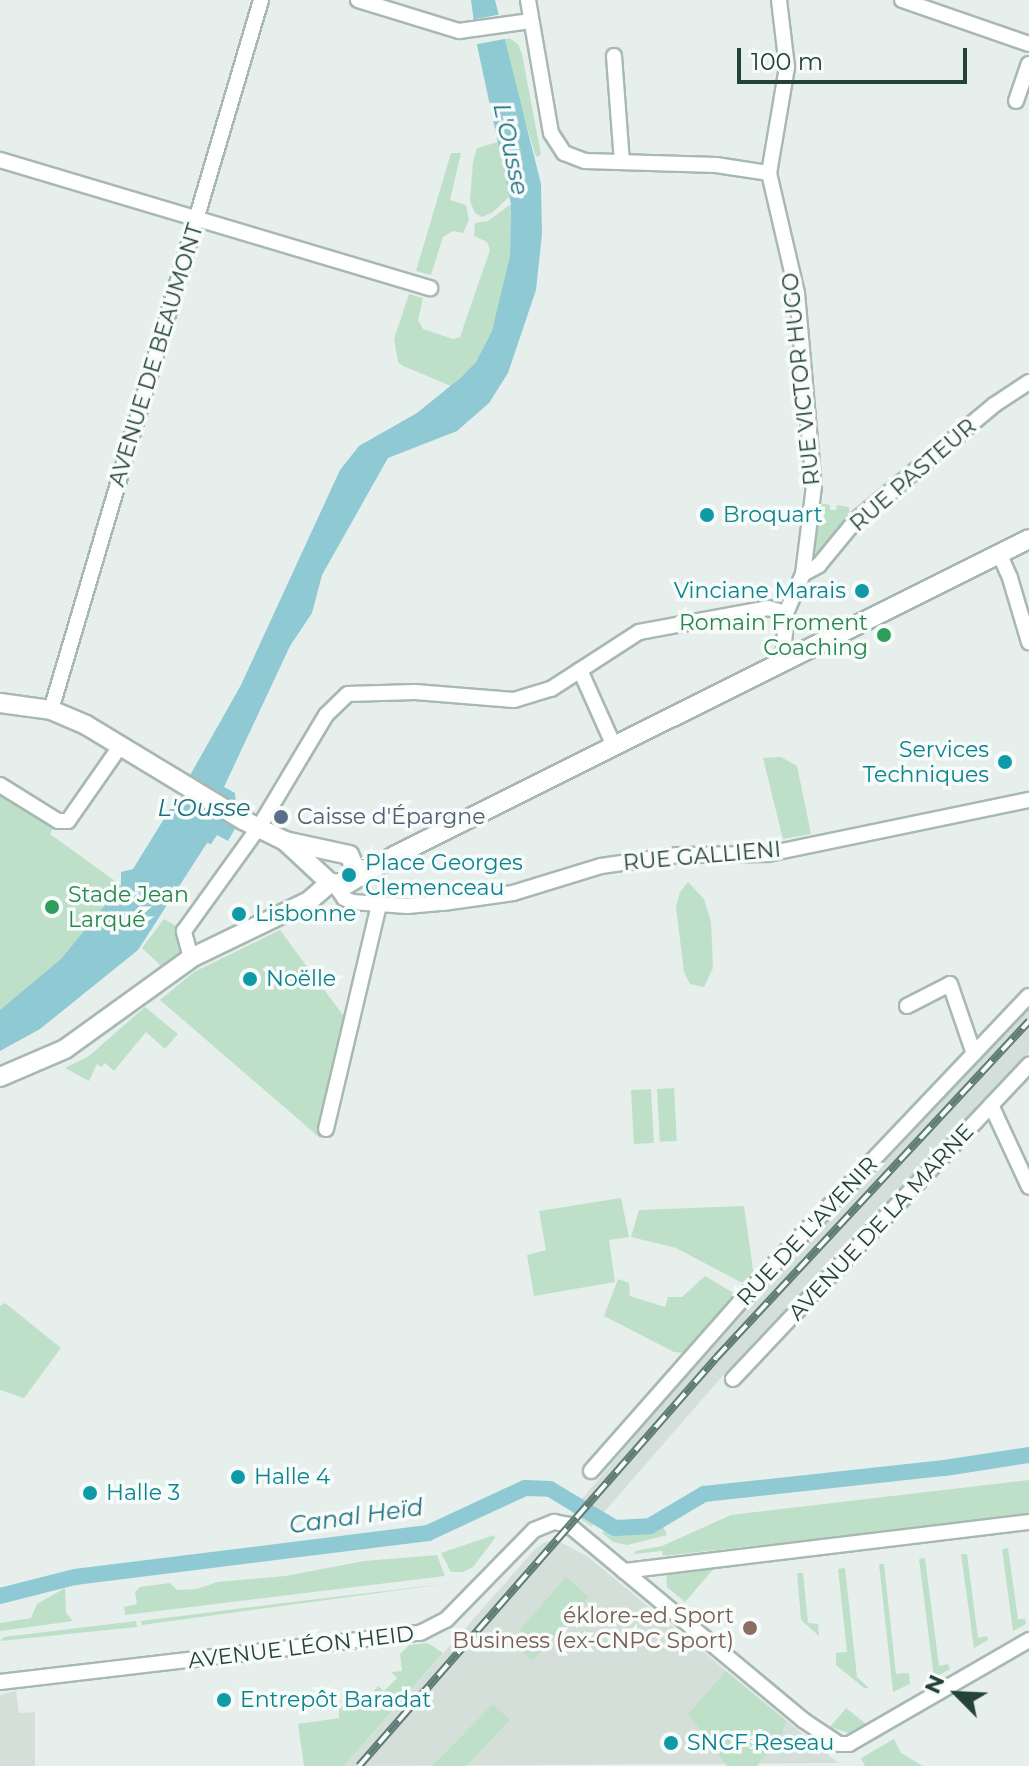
<!DOCTYPE html>
<html>
<head>
<meta charset="utf-8">
<style>
	body { margin:0 }
	#map { position:relative; width:1029px; height:1766px; overflow:hidden; background:#e6efeb; font-family:Montserrat,sans-serif }
	div>[style] { position:absolute }
	.built>* { inset:0; background:#d4dfda }
	.green>* { inset:0; background:#bfe0c8; transform-origin:0 0 }
	.water>* { inset:0; background:#8ec9d4 }
	.pier>* { inset:0; background:#e6efeb; transform-origin:0 0 }
	.canal>* { height:16px; margin:-8px; padding:0 8px; transform-origin:8px; border-radius:8px; background:#8ec9d4 }
	.roads { filter:drop-shadow(2px 0 #a8b8b2) drop-shadow(-2px 0 #a8b8b2) drop-shadow(0 2px #a8b8b2) drop-shadow(0 -2px #a8b8b2) }
	.street>* { height:14px; margin:-7px; padding:0 7px; transform-origin:7px; border-radius:7px; background:#fff }
	.secondary>* { height:18px; margin:-9px; padding:0 9px; transform-origin:9px; border-radius:9px; background:#fff }
	.rail>* { height:8px; margin-top:-4px; transform-origin:0; background:repeating-linear-gradient(90deg,#f7fbf9 0 15px,#5f7d75 0 30px); box-sizing:border-box; border-block:2px solid #5f7d75 }
	.dots>* { width:22px; height:22px; translate:-50% -50%; box-sizing:border-box; border:4px solid #f7fbf9; border-radius:50% }
	span { translate:-50% -50%; white-space:nowrap; text-align:center; line-height:1.15; -webkit-text-stroke:7px #f7fbf9; paint-order:stroke }
	.street-label { font-size:22px; color:#24423a }
	.culture-label { font-size:22px; color:#0d838f }
	.left { translate:0 -50%; text-align:left }
	.right { translate:-100% -50%; text-align:right }
	.leisure-label { font-size:22px; color:#27864d }
	.service-label { font-size:22px; color:#4e5e75 }
	.education-label { font-size:22px; color:#785e54 }
	.water-label { font-size:24px; color:#1c6f80; font-style:italic }
	.north { position:absolute; left:917px; top:1654px; width:80px; height:80px; -webkit-text-stroke:6px #f7fbf9; paint-order:stroke; rotate:294deg; font-size:22px; font-weight:700; line-height:32px; text-align:center; color:#24423a }
	.north::after { content:''; display:block; margin:auto; width:28px; height:36px; background:#24423a; clip-path:polygon(50% 0,100% 100%,50% 72%,0 100%) }
	.scale { position:absolute; left:737px; top:48px; width:230px; height:36px; box-sizing:border-box; border:4px solid #24423a; border-top:0; padding-left:10px; font-size:24px; line-height:28px; white-space:nowrap; color:#24423a; -webkit-text-stroke:6px #f7fbf9; paint-order:stroke }
</style>
</head>
<body>
<div id="map">
	<div class="built">
		<div style="clip-path:polygon(1029px 1008px,1029px 1053px,726px 1372px,591px 1527px,571px 1512px,667px 1398px,845px 1201px,854px 1195px)"></div>
		<div style="clip-path:polygon(556px 1540px,587px 1556px,838px 1763px,344px 1766px,535px 1549px,545px 1542px)"></div>
		<div style="clip-path:polygon(16px 1691px,19px 1713px,35px 1712px,35px 1766px,0 1766px,0 1695px)"></div>
	</div>
	<div class="green">
		<div style="clip-path:polygon(509px 38px,518px 44px,522px 54px,541px 155px,536px 157px,506px 55px,503px 40px)"></div>
		<div style="clip-path:polygon(498px 142px,510px 196px,493px 212px,482px 217px,475px 213px,470px 201px,473px 162px,477px 148px)"></div>
		<div style="clip-path:polygon(451px 153px,461px 153px,450px 200px,466px 205px,469px 220px,463px 233px,453px 231px,443px 237px,431px 275px,416px 271px)"></div>
		<div style="clip-path:polygon(511px 204px,510px 256px,502px 293px,492px 331px,476px 362px,451px 386px,403px 366px,398px 362px,394px 339px,409px 294px,423px 298px,418px 320px,423px 329px,453px 339px,460px 337px,490px 250px,487px 242px,474px 236px,475px 223px,488px 221px)"></div>
		<div style="clip-path:polygon(819px 503px,830px 505px,830px 510px,836px 510px,837px 505px,849px 507px,850px 519px,822px 556px,812px 551px)"></div>
		<div style="clip-path:polygon(781px 757px,797px 766px,811px 834px,783px 839px,763px 758px)"></div>
		<div style="clip-path:polygon(0 795px,53px 828px,50px 834px,122px 886px,61px 960px,0 1010px)"></div>
		<div style="clip-path:polygon(688px 882px,704px 899px,711px 922px,713px 968px,704px 987px,690px 984px,684px 972px,676px 907px,680px 892px)"></div>
		<div style="clip-path:polygon(164px 919px,181px 929px,183px 949px,180px 956px,161px 966px,142px 948px)"></div>
		<div style="clip-path:polygon(280px 930px,348px 1022px,320px 1138px,160px 1000px,194px 972px)"></div>
		<div style="clip-path:polygon(145px 1007px,178px 1034px,165px 1049px,146px 1032px,114px 1071px,105px 1063px,101px 1067px,97px 1064px,89px 1081px,65px 1068px,89px 1056px)"></div>
		<div style="left:674px;top:1088px;width:53px;height:17px;rotate:87deg"></div>
		<div style="left:651px;top:1089px;width:54px;height:20px;rotate:87deg"></div>
		<div style="clip-path:polygon(621px 1198px,629px 1237px,609px 1240px,615px 1282px,534px 1296px,527px 1255px,546px 1250px,539px 1211px)"></div>
		<div style="clip-path:polygon(744px 1206px,754px 1276px,746px 1285px,676px 1248px,631px 1237px,639px 1210px)"></div>
		<div style="clip-path:polygon(705px 1276px,737px 1295px,686px 1353px,674px 1352px,604px 1316px,618px 1279px,629px 1283px,630px 1296px,665px 1307px,668px 1297px,682px 1297px)"></div>
		<div style="clip-path:polygon(5px 1303px,61px 1348px,24px 1398px,0 1390px,0 1306px)"></div>
		<div style="clip-path:polygon(1029px 1480px,1029px 1515px,663px 1556px,662px 1551px,634px 1554px,635px 1551px,662px 1546px,731px 1515px)"></div>
		<div style="clip-path:polygon(661px 1522px,667px 1535px,627px 1545px,613px 1542px,602px 1533px,608px 1526px,614px 1530px,651px 1527px)"></div>
		<div style="clip-path:polygon(494px 1535px,495px 1538px,473px 1567px,463px 1572px,451px 1572px,441px 1553px)"></div>
		<div style="clip-path:polygon(1008px 1548px,1018px 1619px,1025px 1619px,1026px 1624px,1013px 1631px,1002px 1549px)"></div>
		<div style="clip-path:polygon(961px 1554px,967px 1554px,978px 1638px,987px 1636px,988px 1640px,974px 1648px)"></div>
		<div style="clip-path:polygon(437px 1555px,445px 1576px,125px 1615px,124px 1607px,137px 1604px,135px 1592px,140px 1587px,170px 1583px,177px 1590px,197px 1589px,217px 1582px,285px 1576px,364px 1561px)"></div>
		<div style="clip-path:polygon(925px 1558px,939px 1666px,948px 1664px,950px 1669px,934px 1678px,919px 1559px)"></div>
		<div style="clip-path:polygon(879px 1564px,884px 1564px,896px 1674px,909px 1673px,910px 1684px,893px 1692px)"></div>
		<div style="clip-path:polygon(717px 1565px,685px 1602px,667px 1587px,666px 1571px)"></div>
		<div style="clip-path:polygon(845px 1568px,857px 1677px,869px 1688px,864px 1688px,836px 1665px,836px 1653px,847px 1652px,838px 1569px)"></div>
		<div style="clip-path:polygon(797px 1573px,803px 1573px,808px 1623px,818px 1624px,819px 1636px,801px 1620px)"></div>
		<div style="left:566px;top:1577px;width:30px;height:85px;rotate:41deg"></div>
		<div style="clip-path:polygon(452px 1583px,142px 1625px,141px 1621px,276px 1604px)"></div>
		<div style="clip-path:polygon(65px 1588px,66px 1613px,73px 1621px,0 1631px,0 1623px,31px 1618px,37px 1604px)"></div>
		<div style="clip-path:polygon(136px 1621px,137px 1627px,0 1641px,4px 1637px)"></div>
		<div style="clip-path:polygon(428px 1643px,443px 1653px,344px 1766px,304px 1766px,298px 1724px,339px 1718px,339px 1707px,363px 1703px,378px 1686px,384px 1691px,397px 1678px,391px 1672px,402px 1671px,400px 1654px,409px 1645px)"></div>
		<div style="clip-path:polygon(726px 1671px,786px 1721px,781px 1736px,757px 1766px,727px 1766px,688px 1714px)"></div>
		<div style="clip-path:polygon(493px 1704px,510px 1720px,466px 1766px,432px 1766px)"></div>
		<div style="clip-path:polygon(846px 1708px,866px 1724px,849px 1733px,830px 1727px)"></div>
		<div style="clip-path:polygon(894px 1739px,901px 1753px,923px 1766px,865px 1766px,861px 1758px)"></div>
	</div>
	<div class="water">
		<div style="clip-path:polygon(471px 0,495px 0,541px 184px,542px 234px,536px 290px,508px 373px,489px 403px,457px 431px,388px 458px,322px 575px,312px 613px,290px 646px,224px 787px,235px 793px,236px 808px,244px 813px,228px 841px,217px 835px,211px 844px,207px 843px,138px 950px,40px 1029px,0 1051px,0 1010px,61px 959px,121px 886px,121px 872px,133px 869px,180px 793px,241px 685px,340px 470px,359px 446px,417px 413px,459px 379px,476px 362px,492px 331px,510px 256px,511px 204px,477px 45px)"></div>
	</div>
	<div class="pier">
		<div style="left:502px;top:14px;width:25px;height:33px;rotate:79deg"></div>
	</div>
	<div class="canal">
		<div style="left:0;top:1596px;width:77px;rotate:-14.2deg"></div>
		<div style="left:75px;top:1577px;width:356px;rotate:-7.1deg"></div>
		<div style="left:428px;top:1533px;width:107px;rotate:-24.9deg"></div>
		<div style="left:525px;top:1488px;width:25px;rotate:2deg"></div>
		<div style="left:550px;top:1489px;width:76px;rotate:31deg"></div>
		<div style="left:615px;top:1528px;width:35px;rotate:-3deg"></div>
		<div style="left:650px;top:1526px;width:63px;rotate:-30.7deg"></div>
		<div style="left:704px;top:1494px;width:242px;rotate:-6.2deg"></div>
		<div style="left:945px;top:1468px;width:85px;rotate:-8.8deg"></div>
	</div>
	<div class="roads">
		<div class="street">
			<div style="left:358px;top:0;width:106px;rotate:17.1deg"></div>
			<div style="left:459px;top:31px;width:72px;rotate:-8deg"></div>
			<div style="left:528px;top:0;width:135px;rotate:80.2deg"></div>
			<div style="left:551px;top:133px;width:24px;rotate:57deg"></div>
			<div style="left:564px;top:153px;width:22px;rotate:21deg"></div>
			<div style="left:585px;top:161px;width:131px;rotate:1.7deg"></div>
			<div style="left:716px;top:165px;width:54px;rotate:8.6deg"></div>
			<div style="left:779px;top:0;width:67px;rotate:83.2deg"></div>
			<div style="left:787px;top:67px;width:108px;rotate:99.6deg"></div>
			<div style="left:769px;top:173px;width:123px;rotate:76.9deg"></div>
			<div style="left:797px;top:293px;width:194px;rotate:85deg"></div>
			<div style="left:814px;top:486px;width:89px;rotate:97.1deg"></div>
			<div style="left:803px;top:574px;width:43px;rotate:113.6deg"></div>
			<div style="left:786px;top:613px;width:50px;rotate:93.4deg"></div>
			<div style="left:902px;top:0;width:134px;rotate:19.1deg"></div>
			<div style="left:614px;top:56px;width:106px;rotate:85.7deg"></div>
			<div style="left:1016px;top:101px;width:39px;rotate:-71deg"></div>
			<div style="left:0;top:160px;width:449px;rotate:16.6deg"></div>
			<div style="left:999px;top:553px;width:27px;rotate:66deg"></div>
			<div style="left:1010px;top:578px;width:67px;rotate:73.5deg"></div>
			<div style="left:803px;top:574px;width:18px;rotate:-29deg"></div>
			<div style="left:819px;top:565px;width:58px;rotate:-50.6deg"></div>
			<div style="left:856px;top:520px;width:180px;rotate:-39.8deg"></div>
			<div style="left:994px;top:405px;width:42px;rotate:-33.3deg"></div>
			<div style="left:580px;top:670px;width:83px;rotate:65.9deg"></div>
			<div style="left:51px;top:710px;width:740px;rotate:-73.52deg"></div>
			<div style="left:0;top:785px;width:68px;rotate:31.8deg"></div>
			<div style="left:58px;top:821px;width:10px"></div>
			<div style="left:68px;top:821px;width:93px;rotate:-55.1deg"></div>
			<div style="left:335px;top:885px;width:16px;rotate:55deg"></div>
			<div style="left:344px;top:898px;width:9px;rotate:27deg"></div>
			<div style="left:352px;top:902px;width:55px;rotate:4.2deg"></div>
			<div style="left:407px;top:906px;width:36px;rotate:-5deg"></div>
			<div style="left:443px;top:903px;width:71px;rotate:-8.1deg"></div>
			<div style="left:513px;top:893px;width:92px;rotate:-17.1deg"></div>
			<div style="left:601px;top:866px;width:77px;rotate:-8.2deg"></div>
			<div style="left:677px;top:855px;width:91px;rotate:-0.6deg"></div>
			<div style="left:768px;top:854px;width:267px;rotate:-11.7deg"></div>
			<div style="left:191px;top:958px;width:28px;rotate:-105deg"></div>
			<div style="left:184px;top:931px;width:128px;rotate:-54.2deg"></div>
			<div style="left:259px;top:827px;width:131px;rotate:-59.1deg"></div>
			<div style="left:326px;top:715px;width:30px;rotate:-44deg"></div>
			<div style="left:348px;top:694px;width:67px;rotate:-1.7deg"></div>
			<div style="left:415px;top:692px;width:99px;rotate:4.6deg"></div>
			<div style="left:514px;top:700px;width:39px;rotate:-17deg"></div>
			<div style="left:551px;top:689px;width:105px;rotate:-32.9deg"></div>
			<div style="left:639px;top:632px;width:131px;rotate:-10.5deg"></div>
			<div style="left:768px;top:608px;width:19px;rotate:16deg"></div>
			<div style="left:907px;top:1006px;width:48px;rotate:-27.1deg"></div>
			<div style="left:950px;top:984px;width:74px;rotate:71.1deg"></div>
			<div style="left:991px;top:1105px;width:90px;rotate:65.1deg"></div>
			<div style="left:326px;top:1129px;width:231px;rotate:-76.7deg"></div>
			<div style="left:733px;top:1379px;width:432px;rotate:-46.7deg"></div>
			<div style="left:591px;top:1471px;width:256px;rotate:-48.6deg"></div>
			<div style="left:760px;top:1279px;width:390px;rotate:-46.5deg"></div>
			<div style="left:624px;top:1571px;width:408px;rotate:-6.9deg"></div>
			<div style="left:0;top:1682px;width:423px;rotate:-6.7deg"></div>
			<div style="left:420px;top:1633px;width:29px;rotate:-27deg"></div>
			<div style="left:446px;top:1620px;width:126px;rotate:-45.6deg"></div>
			<div style="left:534px;top:1530px;width:22px;rotate:-22deg"></div>
			<div style="left:554px;top:1522px;width:15px;rotate:11deg"></div>
			<div style="left:569px;top:1525px;width:305px;rotate:39.8deg"></div>
			<div style="left:803px;top:1720px;width:43px;rotate:33.7deg"></div>
			<div style="left:839px;top:1744px;width:10px"></div>
			<div style="left:849px;top:1744px;width:208px;rotate:-30deg"></div>
		</div>
		<div class="secondary">
			<div style="left:0;top:703px;width:51px;rotate:7.8deg"></div>
			<div style="left:51px;top:710px;width:38px;rotate:23deg"></div>
			<div style="left:86px;top:725px;width:184px;rotate:31.2deg"></div>
			<div style="left:243px;top:820px;width:47px;rotate:26.6deg"></div>
			<div style="left:285px;top:841px;width:66px;rotate:12.3deg"></div>
			<div style="left:349px;top:855px;width:17px;rotate:65deg"></div>
			<div style="left:356px;top:870px;width:12px;rotate:114deg"></div>
			<div style="left:285px;top:841px;width:62px;rotate:43deg"></div>
			<div style="left:330px;top:883px;width:17px;rotate:3deg"></div>
			<div style="left:347px;top:884px;width:57px;rotate:-30.6deg"></div>
			<div style="left:396px;top:855px;width:707px;rotate:-26.53deg"></div>
			<div style="left:0;top:1077px;width:71px;rotate:-23.3deg"></div>
			<div style="left:65px;top:1049px;width:155px;rotate:-35.8deg"></div>
			<div style="left:191px;top:958px;width:131px;rotate:-25.8deg"></div>
			<div style="left:309px;top:901px;width:28px;rotate:-41deg"></div>
		</div>
	</div>
	<div class="rail">
		<div style="left:359px;top:1766px;width:542px;rotate:-48.81deg"></div>
		<div style="left:716px;top:1358px;width:460px;rotate:-47.1deg"></div>
	</div>
	<div class="dots">
		<div style="left:707px;top:515px;background:#0f9aa8"></div>
		<div style="left:862px;top:591px;background:#0f9aa8"></div>
		<div style="left:884px;top:635px;background:#2e9e5b"></div>
		<div style="left:1005px;top:762px;background:#0f9aa8"></div>
		<div style="left:281px;top:817px;background:#5c6f8a"></div>
		<div style="left:349px;top:875px;background:#0f9aa8"></div>
		<div style="left:52px;top:907px;background:#2e9e5b"></div>
		<div style="left:239px;top:914px;background:#0f9aa8"></div>
		<div style="left:250px;top:979px;background:#0f9aa8"></div>
		<div style="left:238px;top:1477px;background:#0f9aa8"></div>
		<div style="left:90px;top:1493px;background:#0f9aa8"></div>
		<div style="left:750px;top:1628px;background:#8d6e63"></div>
		<div style="left:224px;top:1700px;background:#0f9aa8"></div>
		<div style="left:671px;top:1743px;background:#0f9aa8"></div>
	</div>
	<div class="street-label">
		<span style="left:156px;top:355px;rotate:-73deg">AVENUE DE BEAUMONT</span>
		<span style="left:801px;top:379px;rotate:-96deg">RUE VICTOR HUGO</span>
		<span style="left:913px;top:475px;rotate:-41deg">RUE PASTEUR</span>
		<span style="left:702px;top:856px;rotate:-5deg">RUE GALLIENI</span>
		<span style="left:881px;top:1222px;rotate:-47deg">AVENUE DE LA MARNE</span>
		<span style="left:807px;top:1231px;rotate:-47deg">RUE DE L'AVENIR</span>
		<span style="left:301px;top:1647px;rotate:-7deg">AVENUE LÉON HEID</span>
	</div>
	<div class="culture-label">
		<span class="left" style="left:723px;top:515px">Broquart</span>
		<span class="right" style="left:846px;top:591px">Vinciane Marais</span>
		<span class="right" style="left:989px;top:762px">Services<br>Techniques</span>
		<span class="left" style="left:365px;top:875px">Place Georges<br>Clemenceau</span>
		<span class="left" style="left:255px;top:914px">Lisbonne</span>
		<span class="left" style="left:266px;top:979px">Noëlle</span>
		<span class="left" style="left:254px;top:1477px">Halle 4</span>
		<span class="left" style="left:106px;top:1493px">Halle 3</span>
		<span class="left" style="left:240px;top:1700px">Entrepôt Baradat</span>
		<span class="left" style="left:687px;top:1743px">SNCF Reseau</span>
	</div>
	<div class="leisure-label">
		<span class="right" style="left:868px;top:635px">Romain Froment<br>Coaching</span>
		<span class="left" style="left:68px;top:907px">Stade Jean<br>Larqué</span>
	</div>
	<div class="service-label">
		<span class="left" style="left:297px;top:817px">Caisse d'Épargne</span>
	</div>
	<div class="education-label">
		<span class="right" style="left:734px;top:1628px">éklore-ed Sport<br>Business (ex-CNPC Sport)</span>
	</div>
	<div class="water-label">
		<span style="left:511px;top:149px;rotate:78deg">L'Ousse</span>
		<span style="left:204px;top:808px">L'Ousse</span>
		<span style="left:356px;top:1516px;rotate:-8deg">Canal Heïd</span>
	</div>
	<div class="north">N</div>
	<div class="scale">100 m</div>
</div>
</body>
</html>
